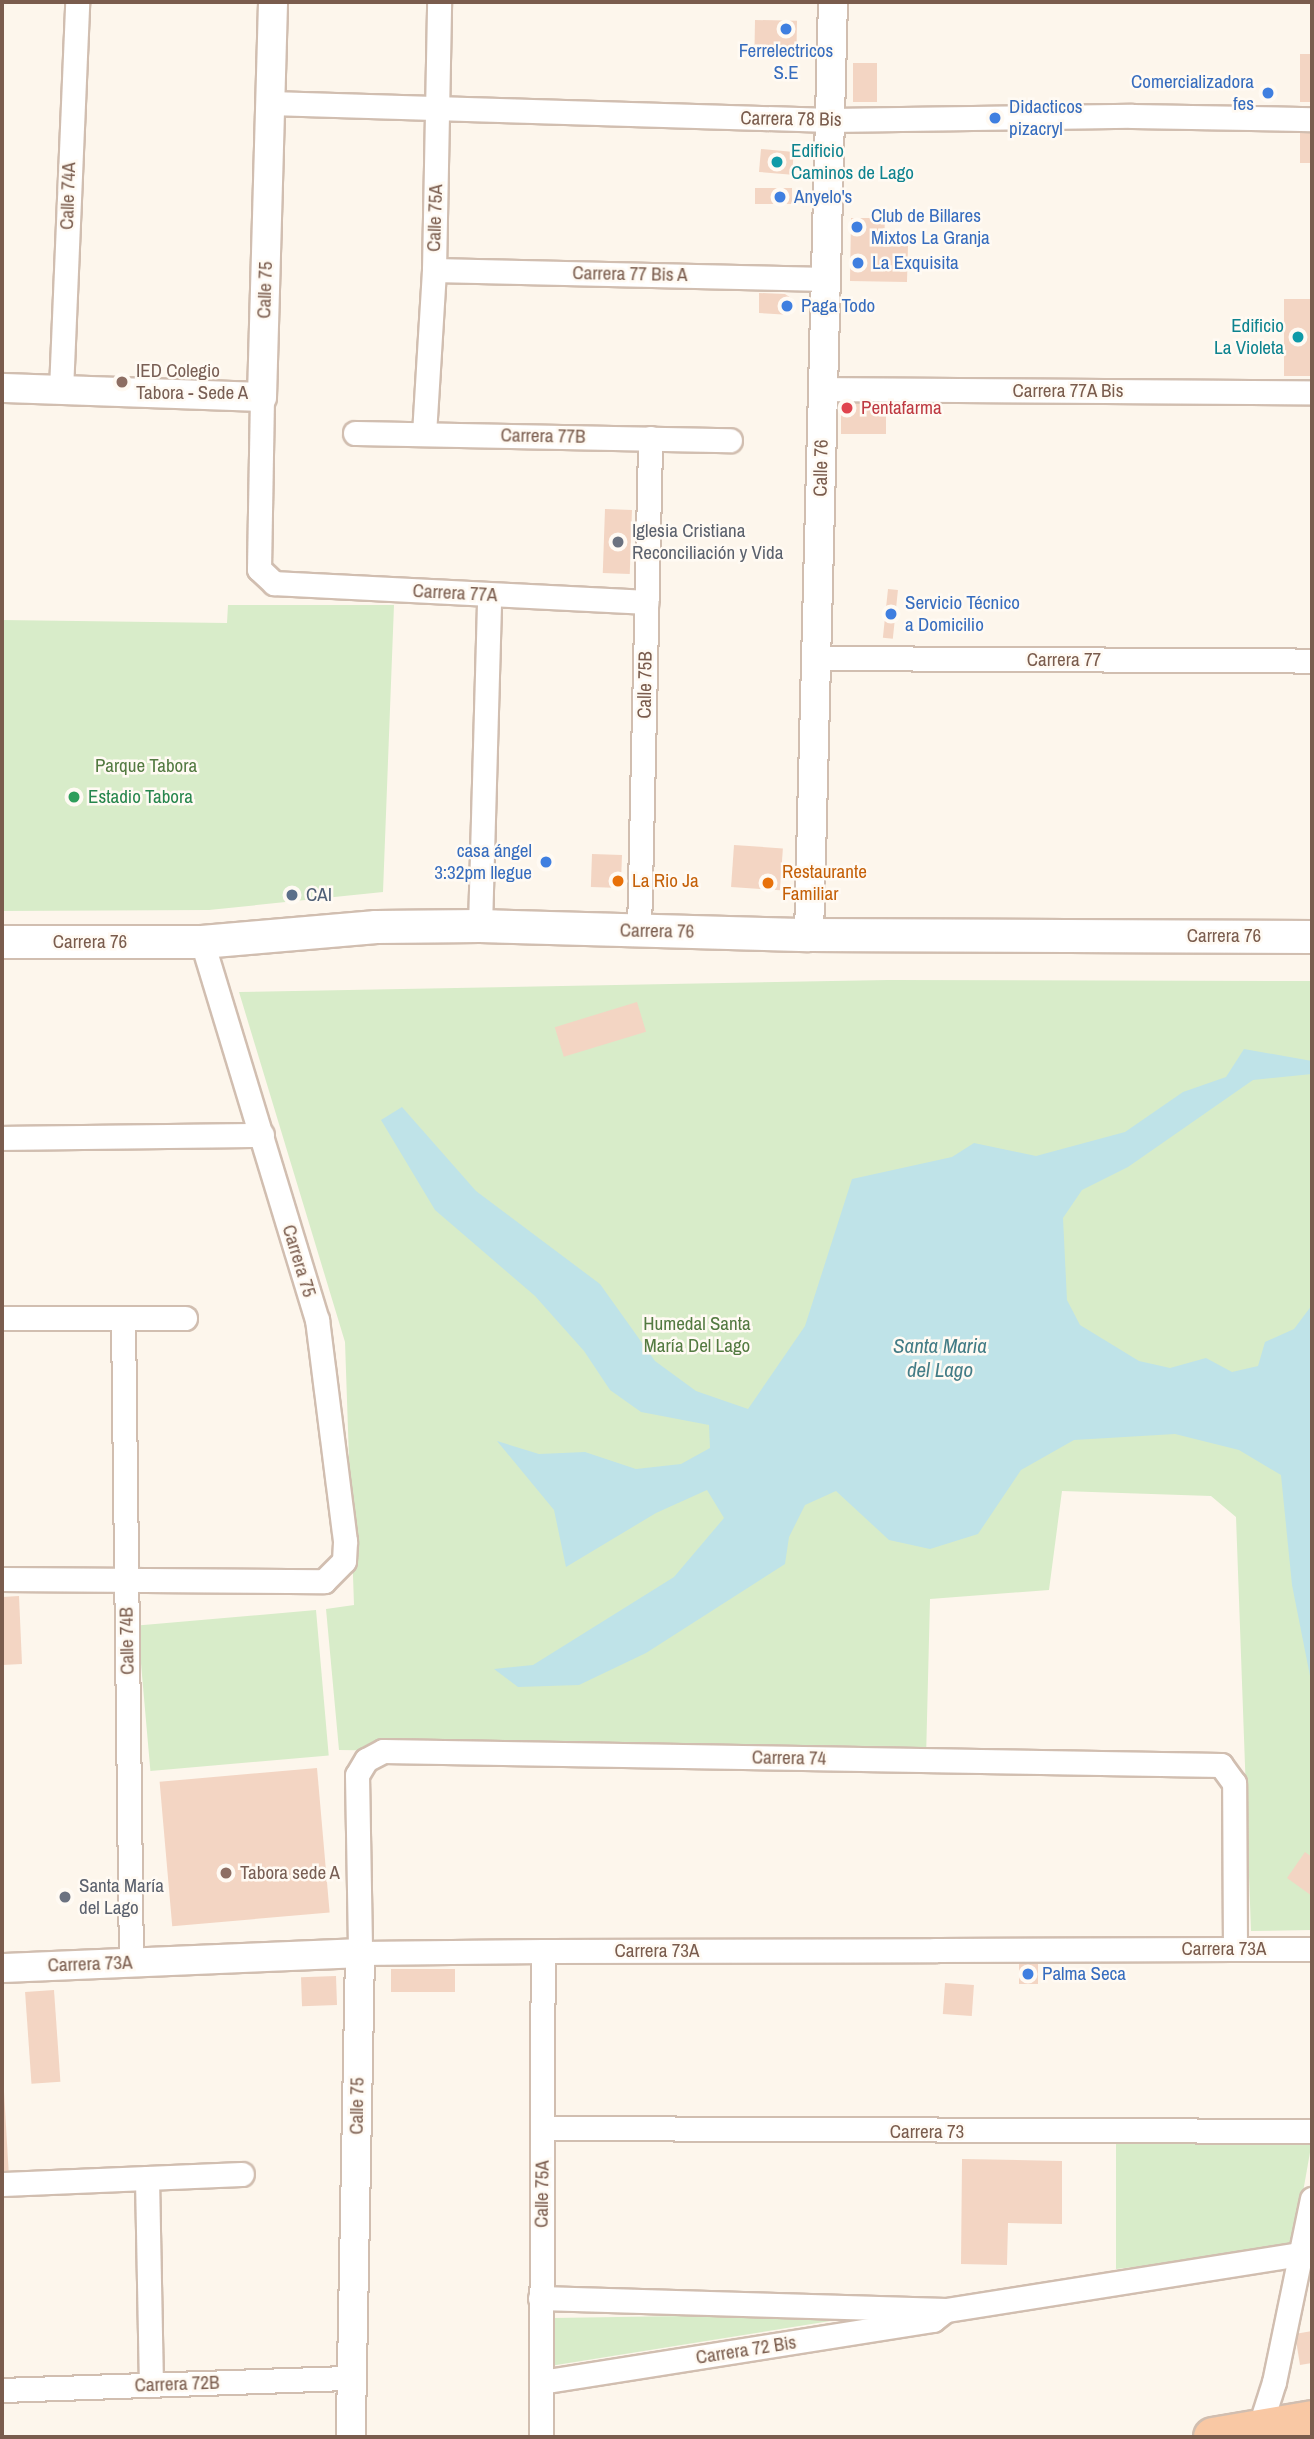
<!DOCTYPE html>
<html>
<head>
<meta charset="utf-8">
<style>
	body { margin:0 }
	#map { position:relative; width:1314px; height:2439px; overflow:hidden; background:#fdf6ec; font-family:"Archivo Narrow",sans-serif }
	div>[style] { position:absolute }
	.green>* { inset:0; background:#d8ecc9; transform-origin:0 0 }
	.water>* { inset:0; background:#bfe3e8 }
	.building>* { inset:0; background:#f3d5c3; transform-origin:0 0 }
	.roads { filter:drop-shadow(2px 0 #d1beb0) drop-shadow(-2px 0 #d1beb0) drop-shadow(0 2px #d1beb0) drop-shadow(0 -2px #d1beb0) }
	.minor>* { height:23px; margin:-11.5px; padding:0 11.5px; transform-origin:11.5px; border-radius:11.5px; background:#fff }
	.tertiary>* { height:28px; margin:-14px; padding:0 14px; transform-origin:14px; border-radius:14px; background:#fff }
	.secondary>* { height:32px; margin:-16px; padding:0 16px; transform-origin:16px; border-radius:16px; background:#fff }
	.trunk>* { height:38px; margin:-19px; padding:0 19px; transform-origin:19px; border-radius:19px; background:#f9c8a4 }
	.dots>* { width:19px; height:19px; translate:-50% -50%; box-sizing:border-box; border:4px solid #fffaf3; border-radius:50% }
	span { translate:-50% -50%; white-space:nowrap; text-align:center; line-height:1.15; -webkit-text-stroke:5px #fffaf3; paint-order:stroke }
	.shop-label { font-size:19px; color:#366cbe }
	.right { translate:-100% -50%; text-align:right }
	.left { translate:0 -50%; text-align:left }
	.street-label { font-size:19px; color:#7a5c4d }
	.culture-label { font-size:19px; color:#0d838f }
	.education-label { font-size:19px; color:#785e54 }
	.health-label { font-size:19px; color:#be3a42 }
	.worship-label { font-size:19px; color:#5b616d }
	.park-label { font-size:19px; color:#537a41 }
	.leisure-label { font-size:19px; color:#27864d }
	.food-label { font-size:19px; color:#c56008 }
	.service-label { font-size:19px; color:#4e5e75 }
	.water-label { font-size:21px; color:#437c86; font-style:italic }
	.frame { position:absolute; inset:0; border:4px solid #7a5c4d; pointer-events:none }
</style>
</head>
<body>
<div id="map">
	<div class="green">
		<div style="clip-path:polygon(228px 605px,394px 605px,383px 892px,209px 910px,2px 911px,2px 620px,227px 623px)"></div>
		<div style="clip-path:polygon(888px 980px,1312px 981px,1312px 1930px,1251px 1931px,1236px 1517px,1211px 1496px,1062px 1491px,1049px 1590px,930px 1599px,926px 1759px,339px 1750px,326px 1609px,354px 1605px,345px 1342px,239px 992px)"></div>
		<div style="left:316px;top:1610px;width:146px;height:179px;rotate:85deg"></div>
		<div style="clip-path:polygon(1312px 2141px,1293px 2249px,1116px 2269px,1116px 2144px)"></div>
		<div style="clip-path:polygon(880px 2313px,550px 2366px,554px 2318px)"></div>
	</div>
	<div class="water">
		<div style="clip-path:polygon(1244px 1049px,1312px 1061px,1312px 1074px,1253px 1080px,1128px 1167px,1082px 1190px,1063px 1218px,1067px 1300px,1080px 1325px,1139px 1361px,1170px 1368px,1206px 1358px,1232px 1372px,1258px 1366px,1265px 1342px,1294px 1329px,1312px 1305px,1312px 1686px,1292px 1585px,1281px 1475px,1239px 1450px,1175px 1434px,1074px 1440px,1021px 1470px,978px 1534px,930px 1549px,889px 1540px,836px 1491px,805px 1505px,789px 1537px,785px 1564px,646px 1653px,579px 1685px,518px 1687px,494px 1669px,533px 1665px,674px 1577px,724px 1518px,707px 1490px,656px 1513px,566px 1567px,554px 1510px,497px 1441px,539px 1454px,585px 1452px,636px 1469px,681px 1464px,710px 1448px,709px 1425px,641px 1412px,610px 1390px,584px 1351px,535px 1296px,435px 1210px,381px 1120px,402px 1107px,476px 1191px,600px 1284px,655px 1361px,696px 1391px,748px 1409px,805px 1326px,852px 1179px,952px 1157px,974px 1143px,1036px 1156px,1125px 1132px,1183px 1092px,1226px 1077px)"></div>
	</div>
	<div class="building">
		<div style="left:755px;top:20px;width:42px;height:29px;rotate:1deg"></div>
		<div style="left:1312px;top:54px;width:48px;height:12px;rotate:90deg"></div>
		<div style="left:853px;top:63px;width:24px;height:39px"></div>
		<div style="left:1300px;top:130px;width:12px;height:33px"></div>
		<div style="left:761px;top:149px;width:33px;height:23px;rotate:5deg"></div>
		<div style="left:755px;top:188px;width:37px;height:16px"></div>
		<div style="clip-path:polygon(851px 218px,885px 218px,884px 244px,908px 245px,907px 282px,850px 281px)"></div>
		<div style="clip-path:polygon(759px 293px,785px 294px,791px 298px,791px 315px,759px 313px)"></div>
		<div style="left:1284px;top:299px;width:28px;height:77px"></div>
		<div style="left:841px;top:398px;width:45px;height:36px"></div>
		<div style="left:605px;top:509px;width:27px;height:64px;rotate:2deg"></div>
		<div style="left:888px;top:589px;width:10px;height:49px;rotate:6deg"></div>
		<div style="left:734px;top:845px;width:49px;height:42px;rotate:4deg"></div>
		<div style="left:592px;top:854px;width:30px;height:33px;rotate:2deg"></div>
		<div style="left:637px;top:1002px;width:31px;height:86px;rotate:73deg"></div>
		<div style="clip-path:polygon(19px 1596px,22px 1664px,2px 1665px,2px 1597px)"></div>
		<div style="left:317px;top:1768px;width:145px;height:158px;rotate:85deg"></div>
		<div style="clip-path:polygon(1305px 1852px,1312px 1857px,1312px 1896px,1287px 1878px)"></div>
		<div style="left:1019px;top:1964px;width:19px;height:20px"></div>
		<div style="left:391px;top:1969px;width:64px;height:23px"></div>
		<div style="left:336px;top:1976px;width:29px;height:35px;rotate:88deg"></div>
		<div style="left:945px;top:1983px;width:29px;height:31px;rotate:4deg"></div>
		<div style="left:54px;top:1990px;width:92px;height:29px;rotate:86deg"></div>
		<div style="clip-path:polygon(2px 2092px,4px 2092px,9px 2177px,2px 2177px)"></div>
		<div style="clip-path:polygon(962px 2159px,1062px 2161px,1062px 2224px,1008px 2223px,1007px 2265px,961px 2264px)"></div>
		<div style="clip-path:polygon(1312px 2331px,1312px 2363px,1300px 2365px,1295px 2334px)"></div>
	</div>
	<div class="roads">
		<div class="minor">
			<div style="left:270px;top:103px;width:560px;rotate:1.74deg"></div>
			<div style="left:830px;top:120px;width:302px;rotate:-0.8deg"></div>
			<div style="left:1132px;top:116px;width:180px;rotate:1deg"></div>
			<div style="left:434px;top:270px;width:392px;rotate:1.3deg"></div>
			<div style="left:823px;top:389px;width:489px;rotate:0.4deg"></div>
			<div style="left:61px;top:390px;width:388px;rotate:-87.6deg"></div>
			<div style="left:262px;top:397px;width:172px;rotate:91deg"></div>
			<div style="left:259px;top:569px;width:21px;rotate:43deg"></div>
			<div style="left:274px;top:583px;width:373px;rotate:2.9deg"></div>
			<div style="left:355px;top:433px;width:375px;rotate:1.1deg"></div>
			<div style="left:424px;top:434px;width:164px;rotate:-86.5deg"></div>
			<div style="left:434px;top:270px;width:268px;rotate:-88.9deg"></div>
			<div style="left:816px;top:658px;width:496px;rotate:0.3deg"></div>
			<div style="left:480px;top:926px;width:331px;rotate:-88.4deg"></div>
			<div style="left:639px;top:931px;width:493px;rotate:-88.7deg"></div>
			<div style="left:2px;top:1138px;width:260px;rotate:-0.7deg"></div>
			<div style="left:2px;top:1318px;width:183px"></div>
			<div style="left:123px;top:1319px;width:643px;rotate:89.29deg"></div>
			<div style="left:2px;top:1579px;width:322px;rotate:0.4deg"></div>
			<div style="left:324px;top:1581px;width:28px;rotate:-45deg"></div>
			<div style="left:344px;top:1561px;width:20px;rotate:-87deg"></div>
			<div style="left:345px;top:1541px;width:223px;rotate:-97.2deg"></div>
			<div style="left:317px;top:1320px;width:395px;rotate:-106.9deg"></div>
			<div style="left:1235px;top:1949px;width:166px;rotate:-90.3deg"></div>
			<div style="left:1234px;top:1783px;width:22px;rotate:-126deg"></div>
			<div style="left:1221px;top:1765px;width:838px;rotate:-179.04deg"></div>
			<div style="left:383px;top:1751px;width:19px;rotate:152deg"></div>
			<div style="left:366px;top:1760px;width:17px;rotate:121deg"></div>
			<div style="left:357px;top:1775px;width:178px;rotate:89deg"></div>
			<div style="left:360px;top:1953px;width:183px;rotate:-0.6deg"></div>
			<div style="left:543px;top:1951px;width:392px;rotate:-0.1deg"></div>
			<div style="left:935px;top:1950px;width:300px;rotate:-0.2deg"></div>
			<div style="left:1235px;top:1949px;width:77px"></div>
			<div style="left:543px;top:2128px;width:769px;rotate:0.22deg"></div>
			<div style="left:147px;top:2178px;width:207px;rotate:88.9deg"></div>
			<div style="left:2px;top:2184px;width:240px;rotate:-2.4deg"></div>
			<div style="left:540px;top:2298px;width:406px;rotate:1.7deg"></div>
			<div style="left:541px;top:2382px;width:397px;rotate:-9deg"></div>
			<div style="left:933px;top:2320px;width:16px;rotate:-38deg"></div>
			<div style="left:946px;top:2310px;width:357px;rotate:-9deg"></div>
			<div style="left:2px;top:2390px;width:350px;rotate:-2deg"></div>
			<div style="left:1259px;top:2429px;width:49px;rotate:-72.3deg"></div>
			<div style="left:1274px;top:2382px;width:187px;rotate:-78.3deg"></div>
			<div style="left:541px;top:2437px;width:486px;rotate:-89.8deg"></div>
		</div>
		<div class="tertiary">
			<div style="left:2px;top:388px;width:260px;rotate:2deg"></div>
			<div style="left:262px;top:397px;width:395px;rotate:-88.4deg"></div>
			<div style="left:809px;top:935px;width:933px;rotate:-88.53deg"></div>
			<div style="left:2px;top:1968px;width:358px;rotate:-2.4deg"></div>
			<div style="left:360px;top:1953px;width:484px;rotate:91.1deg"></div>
		</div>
		<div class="secondary">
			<div style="left:2px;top:942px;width:200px"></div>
			<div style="left:202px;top:942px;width:175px;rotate:-4.9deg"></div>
			<div style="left:376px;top:927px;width:104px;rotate:-0.6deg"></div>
			<div style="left:480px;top:926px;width:329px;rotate:1.6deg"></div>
			<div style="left:809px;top:935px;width:503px;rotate:0.23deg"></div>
		</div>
		<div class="trunk">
			<div style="left:1213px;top:2437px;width:100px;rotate:-9.7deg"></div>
		</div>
	</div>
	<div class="dots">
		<div style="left:786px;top:29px;background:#3f7fe0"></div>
		<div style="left:1268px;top:93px;background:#3f7fe0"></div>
		<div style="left:995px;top:118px;background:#3f7fe0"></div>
		<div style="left:777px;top:162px;background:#0f9aa8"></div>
		<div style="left:780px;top:197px;background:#3f7fe0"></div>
		<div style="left:857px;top:227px;background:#3f7fe0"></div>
		<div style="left:858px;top:263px;background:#3f7fe0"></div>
		<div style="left:787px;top:306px;background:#3f7fe0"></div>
		<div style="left:1298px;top:337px;background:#0f9aa8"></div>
		<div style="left:122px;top:382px;background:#8d6e63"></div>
		<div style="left:847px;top:408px;background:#e0444e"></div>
		<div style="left:618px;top:542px;background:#6b7280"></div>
		<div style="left:891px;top:614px;background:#3f7fe0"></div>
		<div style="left:74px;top:797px;background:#2e9e5b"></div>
		<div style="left:546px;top:862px;background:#3f7fe0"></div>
		<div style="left:618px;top:881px;background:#e8710a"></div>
		<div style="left:768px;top:883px;background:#e8710a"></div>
		<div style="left:292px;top:895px;background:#5c6f8a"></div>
		<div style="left:226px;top:1873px;background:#8d6e63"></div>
		<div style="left:65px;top:1897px;background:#6b7280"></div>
		<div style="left:1028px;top:1974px;background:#3f7fe0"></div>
	</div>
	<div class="shop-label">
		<span style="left:786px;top:62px">Ferrelectricos<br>S.E</span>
		<span class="right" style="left:1254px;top:93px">Comercializadora<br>fes</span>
		<span class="left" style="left:1009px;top:118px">Didacticos<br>pizacryl</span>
		<span class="left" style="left:794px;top:197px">Anyelo's</span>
		<span class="left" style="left:871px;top:227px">Club de Billares<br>Mixtos La Granja</span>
		<span class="left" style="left:872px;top:263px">La Exquisita</span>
		<span class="left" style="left:801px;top:306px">Paga Todo</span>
		<span class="left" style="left:905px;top:614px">Servicio Técnico<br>a Domicilio</span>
		<span class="right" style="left:532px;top:862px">casa ángel<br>3:32pm llegue</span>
		<span class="left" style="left:1042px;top:1974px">Palma Seca</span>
	</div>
	<div class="street-label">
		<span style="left:791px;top:119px;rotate:1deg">Carrera 78 Bis</span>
		<span style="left:68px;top:196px;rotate:-88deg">Calle 74A</span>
		<span style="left:435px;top:218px;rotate:-88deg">Calle 75A</span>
		<span style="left:630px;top:274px;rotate:1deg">Carrera 77 Bis A</span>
		<span style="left:265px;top:290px;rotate:-88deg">Calle 75</span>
		<span style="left:1068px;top:391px">Carrera 77A Bis</span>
		<span style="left:543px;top:436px;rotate:1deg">Carrera 77B</span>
		<span style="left:821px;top:468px;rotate:-89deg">Calle 76</span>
		<span style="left:455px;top:593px;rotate:3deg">Carrera 77A</span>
		<span style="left:1064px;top:660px">Carrera 77</span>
		<span style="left:645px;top:685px;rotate:-89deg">Calle 75B</span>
		<span style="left:657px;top:931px;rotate:1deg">Carrera 76</span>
		<span style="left:1224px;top:936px">Carrera 76</span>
		<span style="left:90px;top:942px">Carrera 76</span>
		<span style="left:299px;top:1261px;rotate:73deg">Carrera 75</span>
		<span style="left:127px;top:1641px;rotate:-91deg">Calle 74B</span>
		<span style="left:789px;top:1758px;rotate:1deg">Carrera 74</span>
		<span style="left:1224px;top:1949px">Carrera 73A</span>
		<span style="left:657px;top:1951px">Carrera 73A</span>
		<span style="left:90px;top:1964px;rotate:-2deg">Carrera 73A</span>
		<span style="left:357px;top:2106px;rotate:-89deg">Calle 75</span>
		<span style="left:927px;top:2132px">Carrera 73</span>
		<span style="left:542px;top:2194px;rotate:-89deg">Calle 75A</span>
		<span style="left:746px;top:2350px;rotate:-9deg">Carrera 72 Bis</span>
		<span style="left:177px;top:2384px;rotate:-2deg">Carrera 72B</span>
	</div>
	<div class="culture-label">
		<span class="left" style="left:791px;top:162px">Edificio<br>Caminos de Lago</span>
		<span class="right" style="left:1284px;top:337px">Edificio<br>La Violeta</span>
	</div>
	<div class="education-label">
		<span class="left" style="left:136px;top:382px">IED Colegio<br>Tabora - Sede A</span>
		<span class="left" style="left:240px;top:1873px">Tabora sede A</span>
	</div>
	<div class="health-label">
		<span class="left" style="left:861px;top:408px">Pentafarma</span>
	</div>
	<div class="worship-label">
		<span class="left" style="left:632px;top:542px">Iglesia Cristiana<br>Reconciliación y Vida</span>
		<span class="left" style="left:79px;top:1897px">Santa María<br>del Lago</span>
	</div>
	<div class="park-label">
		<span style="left:146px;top:766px">Parque Tabora</span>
		<span style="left:697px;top:1335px">Humedal Santa<br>María Del Lago</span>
	</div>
	<div class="leisure-label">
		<span class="left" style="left:88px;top:797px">Estadio Tabora</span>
	</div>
	<div class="food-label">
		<span class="left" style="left:782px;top:883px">Restaurante<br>Familiar</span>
		<span class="left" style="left:632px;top:881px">La Rio Ja</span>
	</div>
	<div class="service-label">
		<span class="left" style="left:306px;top:895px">CAI</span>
	</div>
	<div class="water-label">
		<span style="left:940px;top:1358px">Santa Maria<br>del Lago</span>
	</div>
	<div class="frame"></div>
</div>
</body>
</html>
